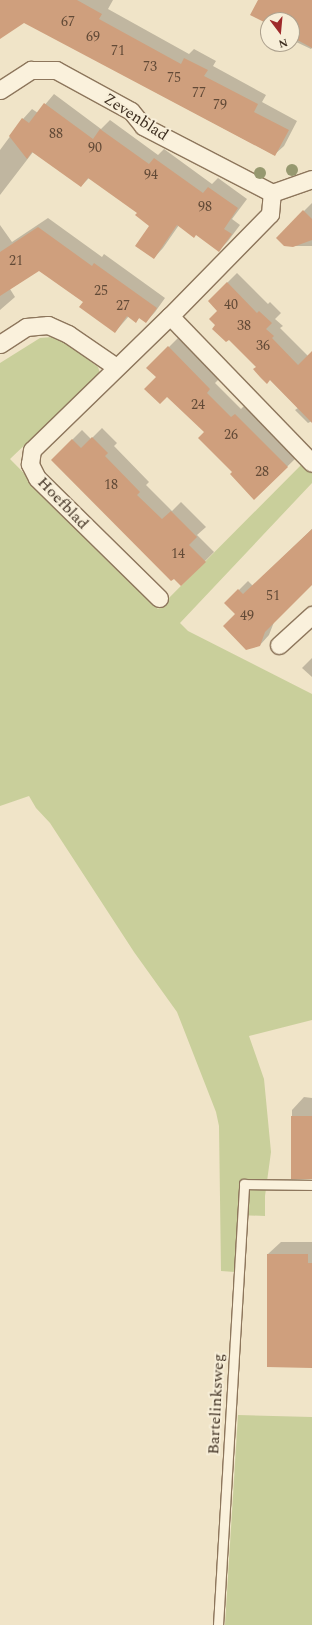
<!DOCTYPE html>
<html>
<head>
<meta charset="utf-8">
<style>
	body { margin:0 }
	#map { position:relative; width:312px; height:1625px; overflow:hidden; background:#f0e4c8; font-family:Spectral,serif }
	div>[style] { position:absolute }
	.green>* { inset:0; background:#c9cf9b }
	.shadow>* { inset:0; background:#0003 }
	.building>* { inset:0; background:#cf9f7d; transform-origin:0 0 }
	.roads { filter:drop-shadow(1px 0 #8d765c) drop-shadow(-1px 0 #8d765c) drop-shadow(0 1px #8d765c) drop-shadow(0 -1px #8d765c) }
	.lane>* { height:9px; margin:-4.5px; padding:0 4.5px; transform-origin:4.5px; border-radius:4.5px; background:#faf1dc }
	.street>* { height:17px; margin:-8.5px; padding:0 8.5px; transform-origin:8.5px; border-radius:8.5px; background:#faf1dc }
	.trees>* { width:12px; height:12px; margin:-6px; border-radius:50%; background:#96986f }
	span { translate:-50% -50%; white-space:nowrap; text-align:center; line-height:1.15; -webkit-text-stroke:4px #f7eed8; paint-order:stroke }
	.number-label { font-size:14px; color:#624a37 }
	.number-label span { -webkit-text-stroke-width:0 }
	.street-label { font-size:16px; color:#3d2e20 }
	.north { position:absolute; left:260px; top:12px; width:40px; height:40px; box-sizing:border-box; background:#f7eed8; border:1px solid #ada18e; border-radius:50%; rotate:164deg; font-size:11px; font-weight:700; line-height:16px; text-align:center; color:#3d2e20 }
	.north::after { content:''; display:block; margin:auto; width:14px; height:18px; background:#9e2a2b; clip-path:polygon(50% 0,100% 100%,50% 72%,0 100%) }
</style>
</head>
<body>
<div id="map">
	<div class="green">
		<div style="clip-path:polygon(52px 337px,61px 339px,98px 367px,100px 373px,10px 459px,158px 609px,312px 454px,312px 483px,180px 623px,188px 631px,312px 694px,312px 1020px,249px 1036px,264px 1079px,271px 1152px,265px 1196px,265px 1216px,238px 1215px,235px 1272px,221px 1271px,219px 1126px,216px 1112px,177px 1012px,134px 952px,50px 823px,36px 808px,29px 796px,0 806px,0 363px,40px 338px)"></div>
		<div style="clip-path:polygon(238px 1415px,312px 1417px,312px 1625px,225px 1625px)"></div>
	</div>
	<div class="shadow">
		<div style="clip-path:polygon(0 0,113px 0,108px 9px,189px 54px,194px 49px,216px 61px,213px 66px,266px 95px,262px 102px,297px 121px,284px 146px,274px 155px,24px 22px,0 38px)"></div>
		<div style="clip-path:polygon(259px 0,312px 0,312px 48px,311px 49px,292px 40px,292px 20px,268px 20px,268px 23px)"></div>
		<div style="clip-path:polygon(54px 94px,101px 129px,110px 120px,158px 155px,164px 149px,212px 184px,218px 178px,247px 199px,232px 219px,240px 225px,228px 241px,219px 250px,196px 234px,179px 225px,163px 248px,154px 258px,151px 226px,138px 212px,89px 178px,81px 186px,33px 152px,0 195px,0 150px,23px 119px,32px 109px,38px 113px)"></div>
		<div style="clip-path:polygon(312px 203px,312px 246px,288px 246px,277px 238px)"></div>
		<div style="clip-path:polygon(48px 218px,102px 257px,104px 254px,165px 298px,155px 312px,146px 322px,140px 317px,136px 321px,129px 316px,115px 332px,84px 302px,39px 270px,10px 289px,15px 297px,0 310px,0 225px,12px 242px)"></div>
		<div style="clip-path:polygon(237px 273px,268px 304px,270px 302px,281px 313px,275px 319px,283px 326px,280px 328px,308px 356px,312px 352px,312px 421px,308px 423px,295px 410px,298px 408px,216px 325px,218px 311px,209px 301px)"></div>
		<div style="clip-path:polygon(178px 338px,219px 379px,215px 383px,241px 409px,245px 405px,297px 457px,254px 499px,205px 432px,157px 377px,151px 365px)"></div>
		<div style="clip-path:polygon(102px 428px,117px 443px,114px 446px,149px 482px,146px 485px,172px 511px,181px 502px,206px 527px,197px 535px,214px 552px,181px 585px,52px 460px,82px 430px,91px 439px)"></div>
		<div style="clip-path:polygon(312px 529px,312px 583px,274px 622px,269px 635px,260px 645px,236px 614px,226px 603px,248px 581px,253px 586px)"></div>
		<div style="clip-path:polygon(312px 658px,312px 677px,302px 668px)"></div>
		<div style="clip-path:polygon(304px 1097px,312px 1098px,312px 1178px,292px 1178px,292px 1110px)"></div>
		<div style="clip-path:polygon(281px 1242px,312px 1242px,312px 1367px,268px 1254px)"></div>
	</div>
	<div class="building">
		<div style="clip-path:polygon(0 0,77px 0,102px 14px,99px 19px,181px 64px,184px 58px,208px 70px,204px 76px,258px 104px,254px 112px,289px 130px,275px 156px,24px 23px,0 39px)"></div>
		<div style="clip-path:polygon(258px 0,312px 0,312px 48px,292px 37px,292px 20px,268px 20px,268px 24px,250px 15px)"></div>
		<div style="clip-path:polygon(44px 103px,93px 139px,100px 129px,149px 164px,154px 158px,203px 193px,208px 187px,238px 208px,224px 229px,232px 234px,219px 252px,196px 235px,194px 238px,177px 225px,154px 259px,135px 246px,149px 226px,135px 215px,137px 213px,88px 178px,81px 187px,32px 152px,27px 159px,9px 136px,22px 118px,29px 123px)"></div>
		<div style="clip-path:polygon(303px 210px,312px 219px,312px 240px,293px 247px,284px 246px,276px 238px)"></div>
		<div style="clip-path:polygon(38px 227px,92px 266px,94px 263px,157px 308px,146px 323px,139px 318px,136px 323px,127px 316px,115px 333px,79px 307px,83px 302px,39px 271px,0 296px,0 252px)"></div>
		<div style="clip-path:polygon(227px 282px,257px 313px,259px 311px,272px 323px,266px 329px,274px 336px,272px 338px,298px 365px,312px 351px,312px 423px,270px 380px,267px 384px,260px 377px,253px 369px,256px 367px,229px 340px,226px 342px,212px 329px,215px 325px,209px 319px,217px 311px,208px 301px)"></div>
		<div style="clip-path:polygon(168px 346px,210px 389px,207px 393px,231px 417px,235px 414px,288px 467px,254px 500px,230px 474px,232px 472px,198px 438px,204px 432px,167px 397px,160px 404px,144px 389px,156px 377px,146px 368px)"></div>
		<div style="clip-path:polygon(92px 437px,108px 453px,105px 456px,140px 492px,137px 495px,162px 519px,171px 511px,197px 537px,189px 545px,206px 562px,181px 586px,174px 579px,171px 581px,51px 460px,72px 439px,81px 448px)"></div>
		<div style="clip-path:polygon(312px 529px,312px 585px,265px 632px,260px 646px,246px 650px,223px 626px,235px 614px,224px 603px,238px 589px,243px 594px)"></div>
		<div style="left:291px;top:1116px;width:21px;height:63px"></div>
		<div style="clip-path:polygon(267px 1254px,308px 1254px,308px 1263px,312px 1263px,312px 1368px,267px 1367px)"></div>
	</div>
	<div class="roads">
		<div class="lane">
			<div style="left:218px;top:1625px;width:442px;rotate:-86.6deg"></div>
			<div style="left:244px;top:1184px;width:68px;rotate:0.8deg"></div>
		</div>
		<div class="street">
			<div style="left:0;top:90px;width:37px;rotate:-33deg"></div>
			<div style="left:31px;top:70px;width:25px"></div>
			<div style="left:56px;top:70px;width:85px;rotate:28.7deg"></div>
			<div style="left:131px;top:111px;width:19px;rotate:51deg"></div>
			<div style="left:143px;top:126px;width:145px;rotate:27.4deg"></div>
			<div style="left:170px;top:316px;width:204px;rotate:46deg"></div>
			<div style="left:0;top:344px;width:31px;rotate:-33deg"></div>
			<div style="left:26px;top:327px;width:22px;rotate:-5deg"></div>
			<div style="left:48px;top:325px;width:22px;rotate:24deg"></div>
			<div style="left:68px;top:334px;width:58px;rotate:34.5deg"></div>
			<div style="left:159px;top:598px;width:171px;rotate:-135.5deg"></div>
			<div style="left:37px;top:478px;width:16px;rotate:-117deg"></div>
			<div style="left:30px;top:464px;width:14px;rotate:-82deg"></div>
			<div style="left:32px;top:450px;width:192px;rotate:-44.2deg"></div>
			<div style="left:170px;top:316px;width:143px;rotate:-45.6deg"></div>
			<div style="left:270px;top:214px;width:21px;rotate:-85deg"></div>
			<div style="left:272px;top:193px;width:42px;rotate:-19.3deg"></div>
			<div style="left:279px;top:645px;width:45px;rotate:-42.3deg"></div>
		</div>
	</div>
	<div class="trees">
		<div style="left:292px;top:170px"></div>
		<div style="left:260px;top:173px"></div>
	</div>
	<div class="number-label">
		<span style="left:68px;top:22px">67</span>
		<span style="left:93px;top:37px">69</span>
		<span style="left:118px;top:51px">71</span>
		<span style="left:150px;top:67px">73</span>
		<span style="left:174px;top:78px">75</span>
		<span style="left:199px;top:93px">77</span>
		<span style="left:220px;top:105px">79</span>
		<span style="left:56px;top:134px">88</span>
		<span style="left:95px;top:148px">90</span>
		<span style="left:151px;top:175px">94</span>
		<span style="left:205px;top:207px">98</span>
		<span style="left:16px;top:261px">21</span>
		<span style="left:101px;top:291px">25</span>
		<span style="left:231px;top:305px">40</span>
		<span style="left:123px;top:306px">27</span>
		<span style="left:244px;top:326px">38</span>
		<span style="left:263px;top:346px">36</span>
		<span style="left:198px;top:405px">24</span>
		<span style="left:231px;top:435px">26</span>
		<span style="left:262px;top:472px">28</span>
		<span style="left:111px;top:485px">18</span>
		<span style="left:178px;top:554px">14</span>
		<span style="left:273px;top:596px">51</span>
		<span style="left:247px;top:616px">49</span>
	</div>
	<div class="street-label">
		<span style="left:136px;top:117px;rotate:33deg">Zevenblad</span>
		<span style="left:63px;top:503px;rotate:46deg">Hoefblad</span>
		<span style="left:216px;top:1404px;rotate:-87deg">Bartelinksweg</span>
	</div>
	<div class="north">N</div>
</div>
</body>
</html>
